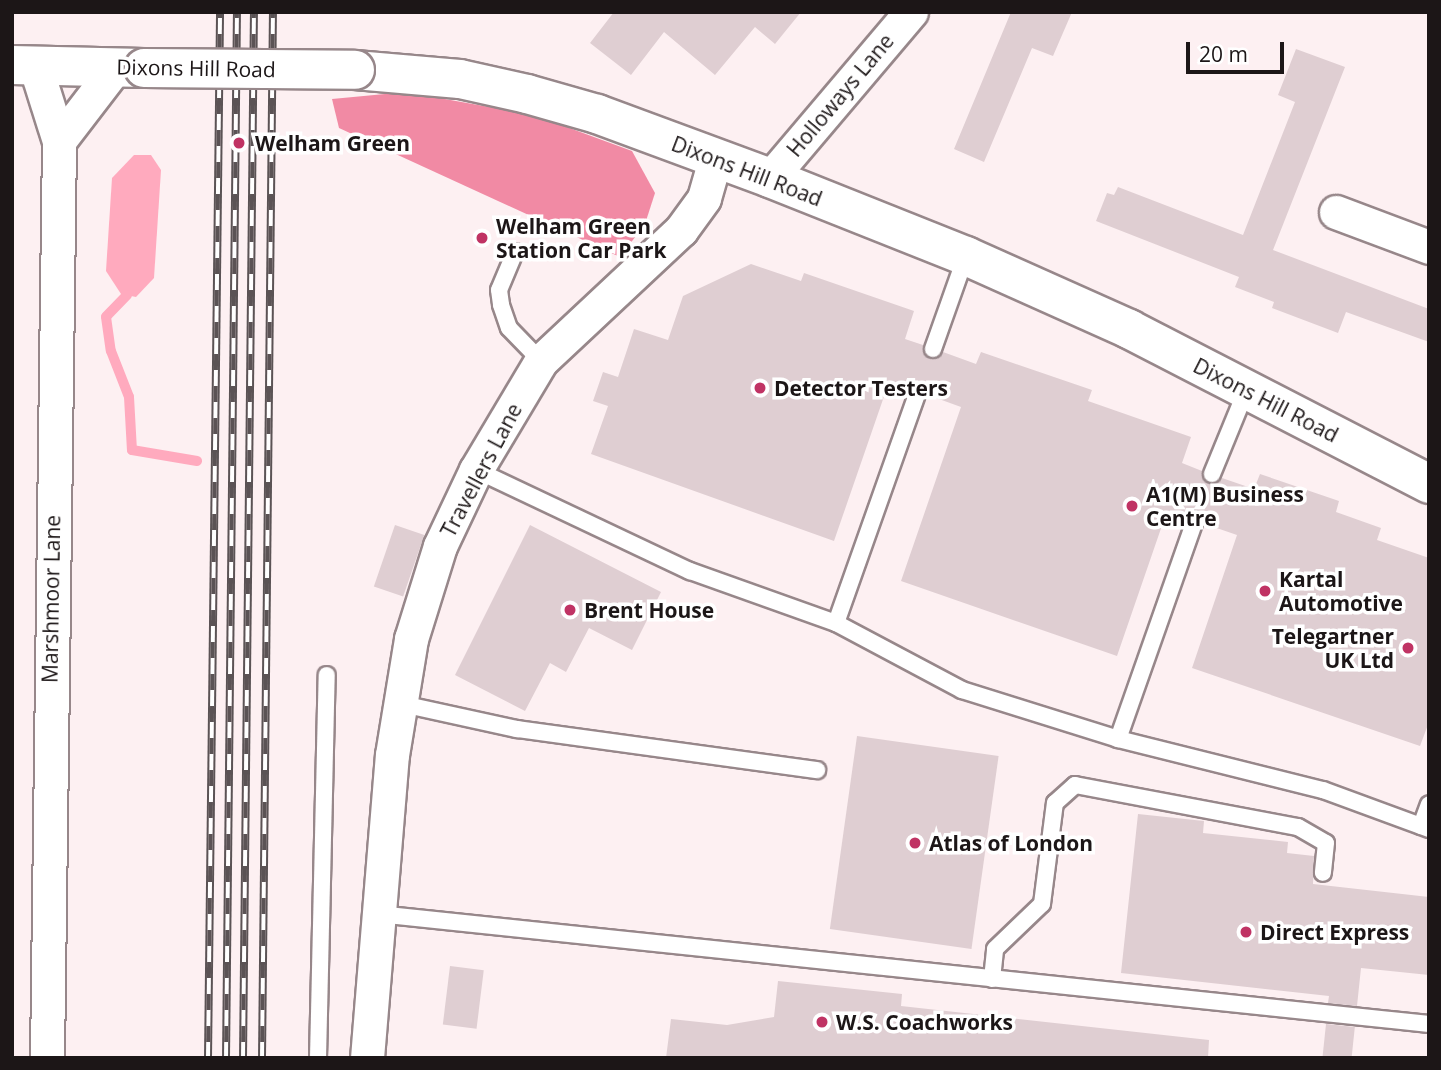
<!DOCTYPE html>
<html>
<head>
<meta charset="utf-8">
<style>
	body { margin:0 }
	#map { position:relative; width:1441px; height:1070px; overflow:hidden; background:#fdf0f2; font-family:"Open Sans",sans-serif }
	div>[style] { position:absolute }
	.forest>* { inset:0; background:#f18aa4 }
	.water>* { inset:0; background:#ffaabe }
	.stream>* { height:10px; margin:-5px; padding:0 5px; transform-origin:5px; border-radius:5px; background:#ffaabe }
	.building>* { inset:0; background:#dfced2; transform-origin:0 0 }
	.roads { filter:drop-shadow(2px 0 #97878a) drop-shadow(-2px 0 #97878a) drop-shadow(0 2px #97878a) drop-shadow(0 -2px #97878a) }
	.service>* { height:16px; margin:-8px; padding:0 8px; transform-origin:8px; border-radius:8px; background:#fff }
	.minor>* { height:33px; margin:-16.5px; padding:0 16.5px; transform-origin:16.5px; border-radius:16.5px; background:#fff }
	.tertiary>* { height:38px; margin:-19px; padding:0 19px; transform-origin:19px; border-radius:19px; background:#fff }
	.rail>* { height:8px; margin-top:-4px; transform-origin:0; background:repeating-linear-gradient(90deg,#fff 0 16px,#5b5355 0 32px); box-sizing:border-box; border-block:2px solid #5b5355 }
	.bridges { filter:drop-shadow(2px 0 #97878a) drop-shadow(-2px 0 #97878a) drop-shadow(0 2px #97878a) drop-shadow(0 -2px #97878a) }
	.tertiary-bridge>* { height:38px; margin:-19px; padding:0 19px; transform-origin:19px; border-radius:19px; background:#fff }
	.dots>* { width:19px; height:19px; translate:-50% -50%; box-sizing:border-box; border:4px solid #fff; border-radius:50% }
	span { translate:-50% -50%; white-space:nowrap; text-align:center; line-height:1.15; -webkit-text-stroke:7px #fff; paint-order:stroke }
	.street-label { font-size:21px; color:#1c1617 }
	.poi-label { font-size:21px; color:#1c1617; font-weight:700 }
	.left { translate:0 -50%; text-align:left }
	.right { translate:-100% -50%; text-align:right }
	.frame { position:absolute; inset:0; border:14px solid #1c1617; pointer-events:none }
	.scale { position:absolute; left:1186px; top:42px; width:98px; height:32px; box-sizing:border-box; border:4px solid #1c1617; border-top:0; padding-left:9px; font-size:21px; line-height:24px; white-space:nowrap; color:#1c1617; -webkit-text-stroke:5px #fff; paint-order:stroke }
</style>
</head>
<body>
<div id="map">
	<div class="forest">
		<div style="clip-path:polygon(406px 92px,534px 115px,632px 151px,655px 193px,645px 224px,620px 257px,339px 128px,332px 99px)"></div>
	</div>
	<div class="water">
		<div style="clip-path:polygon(134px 155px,151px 155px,161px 170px,154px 278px,136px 297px,121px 294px,106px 271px,112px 178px)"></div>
	</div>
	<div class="stream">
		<div style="left:127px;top:295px;width:30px;rotate:134deg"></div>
		<div style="left:106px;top:317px;width:34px;rotate:82deg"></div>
		<div style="left:111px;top:351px;width:49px;rotate:68.6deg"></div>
		<div style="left:129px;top:397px;width:53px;rotate:86.8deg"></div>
		<div style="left:132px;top:450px;width:66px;rotate:9.6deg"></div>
	</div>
	<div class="building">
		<div style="clip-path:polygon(614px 12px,801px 12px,775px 44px,755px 27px,715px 75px,664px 32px,631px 75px,590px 43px)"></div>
		<div style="clip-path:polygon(1011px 12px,1072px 12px,1053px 56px,1032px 48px,984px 162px,954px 149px)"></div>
		<div style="clip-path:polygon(1296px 49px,1345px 67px,1273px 250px,1429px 309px,1429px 342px,1346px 312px,1338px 333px,1272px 308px,1274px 302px,1235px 287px,1239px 277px,1096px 221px,1107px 193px,1114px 195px,1118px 187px,1243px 235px,1295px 102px,1278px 95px)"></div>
		<div style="clip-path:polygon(751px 264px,801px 281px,804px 273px,914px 311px,905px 339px,923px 345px,929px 359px,943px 352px,976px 364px,981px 352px,1092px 390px,1088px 401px,1191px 437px,1182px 463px,1202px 471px,1207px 483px,1222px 478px,1254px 489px,1260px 474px,1339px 501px,1336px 512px,1381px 528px,1377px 540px,1429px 558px,1429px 722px,1420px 746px,1192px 668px,1237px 535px,1205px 524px,1198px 510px,1185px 517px,1167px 511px,1117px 656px,901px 581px,961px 407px,928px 395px,921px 382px,908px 389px,889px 382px,834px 541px,591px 454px,608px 406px,593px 401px,603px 372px,618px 377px,634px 329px,668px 340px,683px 296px)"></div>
		<div style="left:395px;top:525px;width:31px;height:65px;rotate:19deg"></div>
		<div style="clip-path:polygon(530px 525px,661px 592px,632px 650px,589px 628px,566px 672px,550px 663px,525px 711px,455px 675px)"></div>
		<div style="left:857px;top:736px;width:143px;height:195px;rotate:8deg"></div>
		<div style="clip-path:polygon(1138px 814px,1204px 821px,1203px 833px,1288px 842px,1287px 853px,1314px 856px,1313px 884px,1429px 897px,1429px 975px,1361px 968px,1357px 1006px,1328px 1003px,1329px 996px,1121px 973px)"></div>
		<div style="left:450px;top:966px;width:34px;height:59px;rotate:7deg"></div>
		<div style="clip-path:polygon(778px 981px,902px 994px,901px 1006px,1209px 1040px,1208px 1058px,666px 1058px,671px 1019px,727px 1025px,774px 1017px)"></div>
		<div style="left:1326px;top:1024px;width:29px;height:34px;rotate:6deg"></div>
	</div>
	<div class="roads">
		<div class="service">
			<div style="left:515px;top:252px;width:41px;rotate:112.8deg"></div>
			<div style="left:499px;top:290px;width:15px;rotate:82deg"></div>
			<div style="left:501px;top:305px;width:24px;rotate:71deg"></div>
			<div style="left:509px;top:328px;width:46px;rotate:45.9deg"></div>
			<div style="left:933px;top:349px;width:99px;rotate:-70.5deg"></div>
			<div style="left:476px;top:470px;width:237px;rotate:25.3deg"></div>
			<div style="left:690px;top:571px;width:155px;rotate:19.6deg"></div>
			<div style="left:836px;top:623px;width:143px;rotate:28deg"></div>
			<div style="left:962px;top:690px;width:164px;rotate:17.4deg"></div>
			<div style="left:1118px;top:739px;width:211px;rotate:14deg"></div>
			<div style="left:1323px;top:790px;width:113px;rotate:20.2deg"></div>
			<div style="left:1212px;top:474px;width:90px;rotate:-67.7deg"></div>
			<div style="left:836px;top:623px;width:245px;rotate:-70.5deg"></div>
			<div style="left:402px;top:704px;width:118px;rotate:12.3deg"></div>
			<div style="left:517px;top:729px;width:303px;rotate:7.8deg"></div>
			<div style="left:1118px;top:739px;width:232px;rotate:-70.6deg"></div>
			<div style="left:1421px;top:826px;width:23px;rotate:-70deg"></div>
			<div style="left:378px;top:914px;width:1057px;rotate:5.97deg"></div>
			<div style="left:992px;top:979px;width:30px;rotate:-84deg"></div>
			<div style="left:995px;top:949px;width:65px;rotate:-43.8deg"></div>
			<div style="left:1042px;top:904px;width:102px;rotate:-82.7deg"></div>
			<div style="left:1055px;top:803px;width:27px;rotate:-42deg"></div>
			<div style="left:1075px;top:785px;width:227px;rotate:10.7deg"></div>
			<div style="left:1298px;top:827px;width:32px;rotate:30deg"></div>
			<div style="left:1326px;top:843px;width:30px;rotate:96deg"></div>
			<div style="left:318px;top:1058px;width:383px;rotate:-88.7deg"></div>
		</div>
		<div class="minor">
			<div style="left:35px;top:65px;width:80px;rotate:72.5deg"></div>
			<div style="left:59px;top:141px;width:917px;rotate:90.75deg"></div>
			<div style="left:59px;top:141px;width:92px;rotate:-52.5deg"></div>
			<div style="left:770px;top:178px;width:218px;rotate:-49.7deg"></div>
			<div style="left:1336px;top:212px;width:99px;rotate:20.6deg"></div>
			<div style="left:367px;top:1058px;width:304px;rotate:-85.3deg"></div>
			<div style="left:392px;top:755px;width:118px;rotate:-80.7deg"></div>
			<div style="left:411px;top:639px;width:97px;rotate:-72.7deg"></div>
			<div style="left:440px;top:546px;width:84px;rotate:-64.7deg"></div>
			<div style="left:476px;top:470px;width:127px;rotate:-59.2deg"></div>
			<div style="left:541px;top:361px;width:192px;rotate:-43.1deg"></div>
			<div style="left:681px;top:230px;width:39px;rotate:-54deg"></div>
			<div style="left:704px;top:198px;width:40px;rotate:-74deg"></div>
		</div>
		<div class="tertiary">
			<div style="left:12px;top:65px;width:132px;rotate:1.3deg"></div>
			<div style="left:355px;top:70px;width:105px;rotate:4.9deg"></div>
			<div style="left:460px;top:79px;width:69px;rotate:12.6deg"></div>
			<div style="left:527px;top:94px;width:73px;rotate:15.9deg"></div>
			<div style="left:597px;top:114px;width:184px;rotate:20.3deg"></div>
			<div style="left:770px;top:178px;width:211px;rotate:21.7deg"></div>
			<div style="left:966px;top:256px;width:179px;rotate:24.1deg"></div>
			<div style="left:1129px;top:329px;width:338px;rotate:27.3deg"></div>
		</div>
	</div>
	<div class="rail">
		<div style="left:208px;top:1058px;width:1046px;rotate:-89.34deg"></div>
		<div style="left:226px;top:1058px;width:1046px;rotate:-89.4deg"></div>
		<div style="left:243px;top:1058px;width:1046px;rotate:-89.4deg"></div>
		<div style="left:262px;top:1058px;width:1046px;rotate:-89.4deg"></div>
	</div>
	<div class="bridges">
		<div class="tertiary-bridge">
			<div style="left:144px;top:68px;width:211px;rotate:0.5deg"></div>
		</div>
	</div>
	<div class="dots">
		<div style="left:239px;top:143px;background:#c03364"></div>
		<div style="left:482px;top:238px;background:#c03364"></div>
		<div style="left:760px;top:388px;background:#c03364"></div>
		<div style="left:1132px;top:506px;background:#c03364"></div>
		<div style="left:1265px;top:591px;background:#c03364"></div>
		<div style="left:570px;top:610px;background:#c03364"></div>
		<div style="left:1408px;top:648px;background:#c03364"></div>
		<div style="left:915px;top:843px;background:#c03364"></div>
		<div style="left:1246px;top:932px;background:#c03364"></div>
		<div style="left:822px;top:1022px;background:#c03364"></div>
	</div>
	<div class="street-label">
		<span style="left:196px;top:68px;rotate:1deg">Dixons Hill Road</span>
		<span style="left:840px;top:95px;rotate:-50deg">Holloways Lane</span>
		<span style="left:747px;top:171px;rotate:21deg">Dixons Hill Road</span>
		<span style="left:1266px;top:400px;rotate:27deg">Dixons Hill Road</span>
		<span style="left:481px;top:470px;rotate:-62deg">Travellers Lane</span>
		<span style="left:51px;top:599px;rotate:-89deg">Marshmoor Lane</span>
	</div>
	<div class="poi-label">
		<span class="left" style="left:255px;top:143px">Welham Green</span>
		<span class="left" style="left:496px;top:238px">Welham Green<br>Station Car Park</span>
		<span class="left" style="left:774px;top:388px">Detector Testers</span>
		<span class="left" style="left:1146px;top:506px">A1(M) Business<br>Centre</span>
		<span class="left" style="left:1279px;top:591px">Kartal<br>Automotive</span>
		<span class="left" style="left:584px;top:610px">Brent House</span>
		<span class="right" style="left:1394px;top:648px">Telegartner<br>UK Ltd</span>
		<span class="left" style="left:929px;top:843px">Atlas of London</span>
		<span class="left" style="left:1260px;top:932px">Direct Express</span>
		<span class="left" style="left:836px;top:1022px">W.S. Coachworks</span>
	</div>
	<div class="frame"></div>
	<div class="scale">20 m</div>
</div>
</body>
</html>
